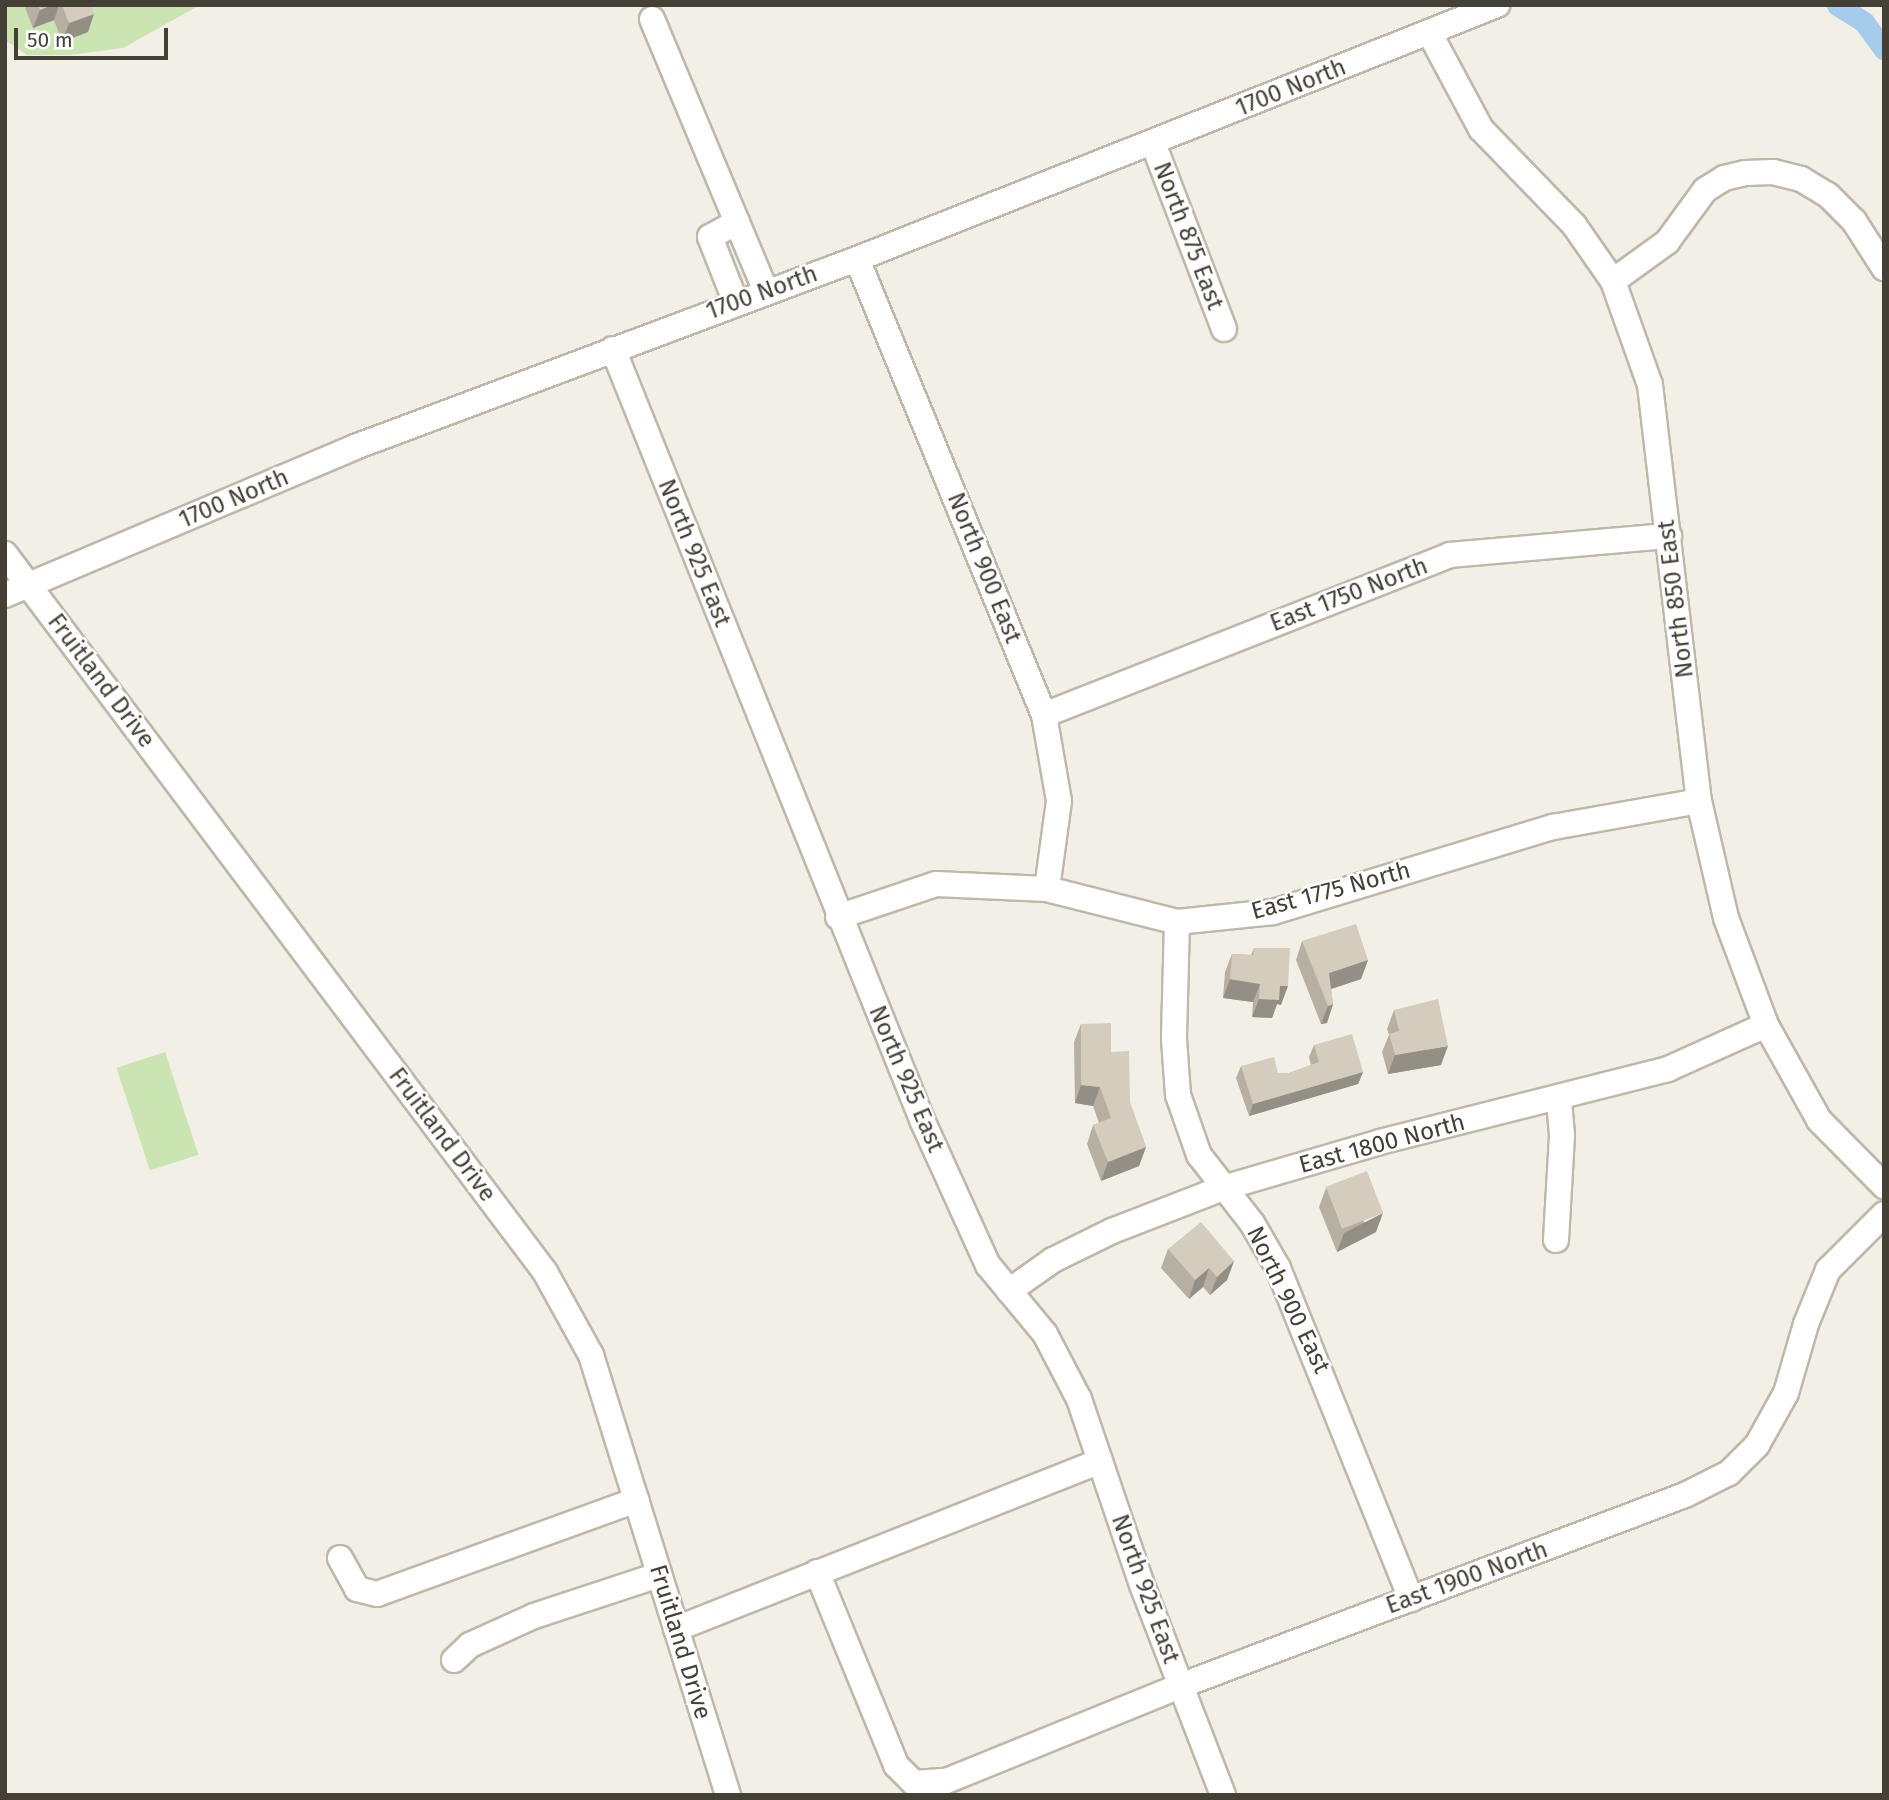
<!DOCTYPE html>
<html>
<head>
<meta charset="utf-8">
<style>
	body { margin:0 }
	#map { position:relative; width:1889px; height:1800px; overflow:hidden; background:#f2f0e6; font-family:"Fira Sans",sans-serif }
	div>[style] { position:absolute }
	.green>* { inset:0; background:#cae5b1; transform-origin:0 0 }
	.canal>* { height:21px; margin:-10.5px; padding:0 10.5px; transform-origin:10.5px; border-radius:10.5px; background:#a5cbed }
	.roads { filter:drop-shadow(2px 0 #beb8a9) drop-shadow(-2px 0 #beb8a9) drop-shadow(0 2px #beb8a9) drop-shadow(0 -2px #beb8a9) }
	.minor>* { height:24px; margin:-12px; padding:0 12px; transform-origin:12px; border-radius:12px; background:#fff }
	.wall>* { inset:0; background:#b6afa2 }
	.shaded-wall>* { inset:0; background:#948f84 }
	.building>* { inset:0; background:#d4ccbc; transform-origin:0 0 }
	span { translate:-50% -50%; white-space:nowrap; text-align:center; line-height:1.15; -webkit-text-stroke:5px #fff; paint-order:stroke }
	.street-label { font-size:24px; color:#454036 }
	.frame { position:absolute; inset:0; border:7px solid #454036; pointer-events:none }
	.scale { position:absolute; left:14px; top:28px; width:154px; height:32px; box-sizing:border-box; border:4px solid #454036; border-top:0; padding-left:9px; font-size:21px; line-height:24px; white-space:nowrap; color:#454036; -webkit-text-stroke:5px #fff; paint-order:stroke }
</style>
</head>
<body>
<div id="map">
	<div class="green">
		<div style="clip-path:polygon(5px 5px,200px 5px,123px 48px,70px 55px,27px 55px,5px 40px)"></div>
		<div style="left:165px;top:1052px;width:108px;height:51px;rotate:72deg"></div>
	</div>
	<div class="canal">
		<div style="left:1837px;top:5px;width:32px;rotate:32deg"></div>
		<div style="left:1864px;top:22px;width:34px;rotate:54deg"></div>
	</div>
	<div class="roads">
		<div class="minor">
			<div style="left:652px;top:19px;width:296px;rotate:67.3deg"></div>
			<div style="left:1429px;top:32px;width:110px;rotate:61.8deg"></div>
			<div style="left:1481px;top:129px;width:134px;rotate:45.9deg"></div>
			<div style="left:1574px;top:225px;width:68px;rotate:55.1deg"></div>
			<div style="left:1613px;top:281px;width:110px;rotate:70.4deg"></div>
			<div style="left:1650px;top:385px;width:419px;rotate:83.3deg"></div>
			<div style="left:1699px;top:801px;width:120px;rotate:77deg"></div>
			<div style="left:1726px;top:918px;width:114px;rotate:69.5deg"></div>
			<div style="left:1766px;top:1025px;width:109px;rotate:60.8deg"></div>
			<div style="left:1819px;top:1120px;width:93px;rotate:45.4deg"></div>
			<div style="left:1153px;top:143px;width:199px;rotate:69.1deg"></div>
			<div style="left:857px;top:259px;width:493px;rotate:67.7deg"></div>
			<div style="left:1044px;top:715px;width:87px;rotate:80.1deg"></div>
			<div style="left:1059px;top:801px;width:89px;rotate:97.8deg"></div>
			<div style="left:1613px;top:281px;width:67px;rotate:-35.8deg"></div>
			<div style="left:1667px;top:242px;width:64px;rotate:-53.8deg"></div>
			<div style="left:1705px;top:190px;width:22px;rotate:-32deg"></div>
			<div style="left:1724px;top:178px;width:22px;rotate:-13deg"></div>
			<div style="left:1745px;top:173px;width:28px;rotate:-2deg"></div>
			<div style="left:1773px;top:172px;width:29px;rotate:14deg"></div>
			<div style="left:1801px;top:179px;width:31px;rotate:31deg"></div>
			<div style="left:1828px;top:195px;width:37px;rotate:45deg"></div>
			<div style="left:1854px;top:221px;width:56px;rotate:57.4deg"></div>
			<div style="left:736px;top:303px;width:71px;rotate:-111.5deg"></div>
			<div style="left:710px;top:237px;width:31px;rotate:-29deg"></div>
			<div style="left:613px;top:349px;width:833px;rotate:68.15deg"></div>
			<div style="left:923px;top:1122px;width:157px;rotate:65.6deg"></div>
			<div style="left:988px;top:1265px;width:89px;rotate:50.4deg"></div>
			<div style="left:1045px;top:1334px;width:73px;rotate:62.4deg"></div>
			<div style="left:1079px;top:1399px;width:196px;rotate:71.3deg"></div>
			<div style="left:1142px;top:1585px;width:225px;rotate:68.9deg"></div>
			<div style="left:5px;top:554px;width:898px;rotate:53.05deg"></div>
			<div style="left:545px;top:1272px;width:95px;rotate:61deg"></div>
			<div style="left:591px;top:1355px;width:461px;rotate:72.7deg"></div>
			<div style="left:5px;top:595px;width:380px;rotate:-22.9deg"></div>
			<div style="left:355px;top:447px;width:536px;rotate:-20.53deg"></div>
			<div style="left:857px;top:259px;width:689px;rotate:-21.65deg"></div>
			<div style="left:1044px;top:715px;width:436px;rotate:-21.5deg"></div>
			<div style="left:1450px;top:555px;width:220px;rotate:-5deg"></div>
			<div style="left:838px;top:917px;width:103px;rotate:-18.6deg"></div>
			<div style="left:936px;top:884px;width:111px;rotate:2.6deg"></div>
			<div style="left:1047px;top:889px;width:134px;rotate:14.2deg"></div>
			<div style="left:1177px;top:922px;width:97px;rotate:-5.9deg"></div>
			<div style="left:1273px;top:912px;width:293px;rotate:-16.9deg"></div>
			<div style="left:1553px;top:827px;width:148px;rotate:-10.1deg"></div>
			<div style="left:1177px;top:922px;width:117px;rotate:91.5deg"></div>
			<div style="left:1174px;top:1039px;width:56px;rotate:85.9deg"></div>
			<div style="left:1178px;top:1095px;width:64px;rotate:70.7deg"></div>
			<div style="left:1199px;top:1155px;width:86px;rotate:52.1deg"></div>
			<div style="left:1252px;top:1223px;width:52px;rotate:60deg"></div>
			<div style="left:1278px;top:1268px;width:357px;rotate:68.1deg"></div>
			<div style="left:1556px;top:1240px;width:105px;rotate:-86.7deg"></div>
			<div style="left:1562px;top:1135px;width:36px;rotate:-95deg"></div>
			<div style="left:1009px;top:1291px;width:54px;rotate:-35.2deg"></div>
			<div style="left:1053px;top:1260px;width:66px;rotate:-26.2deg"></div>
			<div style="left:1112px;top:1231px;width:119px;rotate:-21.2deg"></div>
			<div style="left:1223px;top:1188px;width:164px;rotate:-16.3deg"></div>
			<div style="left:1380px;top:1142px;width:297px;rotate:-14.2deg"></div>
			<div style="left:1668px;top:1069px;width:107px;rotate:-24.2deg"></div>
			<div style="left:340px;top:1558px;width:35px;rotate:61deg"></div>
			<div style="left:357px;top:1589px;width:21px;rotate:14deg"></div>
			<div style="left:377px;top:1594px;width:276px;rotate:-19.9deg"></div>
			<div style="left:817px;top:1572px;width:209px;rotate:67.7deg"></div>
			<div style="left:896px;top:1765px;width:25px;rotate:45deg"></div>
			<div style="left:914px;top:1783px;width:32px;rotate:-4deg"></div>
			<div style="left:946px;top:1781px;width:253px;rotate:-22.1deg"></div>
			<div style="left:1180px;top:1686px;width:540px;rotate:-20.72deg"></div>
			<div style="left:1685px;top:1495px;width:49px;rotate:-26.6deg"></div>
			<div style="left:1729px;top:1473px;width:40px;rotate:-45deg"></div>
			<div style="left:1757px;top:1445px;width:60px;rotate:-60.9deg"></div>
			<div style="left:1786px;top:1393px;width:72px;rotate:-73.8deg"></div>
			<div style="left:1806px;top:1324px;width:58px;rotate:-67.8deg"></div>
			<div style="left:1828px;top:1270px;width:79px;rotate:-45deg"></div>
			<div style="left:676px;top:1629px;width:456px;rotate:-21.6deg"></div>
			<div style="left:454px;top:1660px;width:22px;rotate:-43deg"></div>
			<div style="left:470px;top:1645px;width:70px;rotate:-24.4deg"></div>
			<div style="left:534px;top:1616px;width:132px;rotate:-18.2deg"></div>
		</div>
	</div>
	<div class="wall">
		<div style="clip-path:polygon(24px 5px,91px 5px,88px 32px,62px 42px,54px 20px,33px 28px)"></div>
		<div style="clip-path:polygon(1302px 941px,1368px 960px,1361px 979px,1331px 989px,1333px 1004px,1327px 1023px,1321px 1024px,1296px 960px)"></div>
		<div style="clip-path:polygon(1254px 948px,1281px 1005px,1277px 1004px,1272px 1018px,1252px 1017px,1253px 1002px,1223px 998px,1225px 972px,1232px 954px,1251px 955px)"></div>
		<div style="clip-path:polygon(1394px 1010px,1441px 1065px,1388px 1074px,1382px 1052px,1389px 1035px,1387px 1029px)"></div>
		<div style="clip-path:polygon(1081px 1024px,1111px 1052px,1146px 1147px,1139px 1166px,1101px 1181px,1087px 1144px,1093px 1125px,1099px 1123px,1093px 1106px,1075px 1103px,1074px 1042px)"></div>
		<div style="clip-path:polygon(1314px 1045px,1363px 1072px,1358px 1084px,1249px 1116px,1236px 1078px,1241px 1066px,1278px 1073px,1289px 1073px,1311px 1065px,1309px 1057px)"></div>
		<div style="clip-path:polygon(1326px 1188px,1376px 1232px,1337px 1252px,1319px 1207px)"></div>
		<div style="clip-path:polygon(1168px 1249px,1234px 1261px,1227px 1280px,1210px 1295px,1203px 1287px,1189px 1299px,1161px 1268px)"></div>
	</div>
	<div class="shaded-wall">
		<div style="clip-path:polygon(52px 5px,59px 5px,54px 20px,33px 28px,40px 10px)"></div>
		<div style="clip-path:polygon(94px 14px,88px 32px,62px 42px,69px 23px)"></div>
		<div style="clip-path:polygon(1368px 960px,1361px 979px,1322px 992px,1329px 973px)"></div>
		<div style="clip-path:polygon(1230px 979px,1260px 984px,1253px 1002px,1223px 998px)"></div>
		<div style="clip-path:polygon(1280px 986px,1288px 986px,1281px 1005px,1277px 1004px,1272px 1018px,1252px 1017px,1259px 999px)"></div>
		<div style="clip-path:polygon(1333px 1004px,1327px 1023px,1321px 1024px,1328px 1006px)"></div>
		<div style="clip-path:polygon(1448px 1046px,1441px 1065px,1388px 1074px,1395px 1055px)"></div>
		<div style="clip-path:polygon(1363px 1072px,1358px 1084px,1249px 1116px,1253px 1104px)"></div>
		<div style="clip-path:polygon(1081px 1085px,1100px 1087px,1093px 1106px,1075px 1103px)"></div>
		<div style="clip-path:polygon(1146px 1147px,1139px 1166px,1101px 1181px,1108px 1162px)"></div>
		<div style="clip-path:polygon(1383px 1213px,1376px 1232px,1337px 1252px,1344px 1233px)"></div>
		<div style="clip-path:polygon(1234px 1261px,1227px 1280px,1210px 1295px,1217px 1277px)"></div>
		<div style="clip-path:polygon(1209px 1268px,1203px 1287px,1189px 1299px,1195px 1280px)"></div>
	</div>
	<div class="building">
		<div style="clip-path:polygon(38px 5px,52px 5px,40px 10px)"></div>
		<div style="clip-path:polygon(62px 5px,91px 5px,94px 14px,69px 23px)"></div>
		<div style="clip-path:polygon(1356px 924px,1368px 960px,1329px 973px,1333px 1004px,1328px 1006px,1302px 941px)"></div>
		<div style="clip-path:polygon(1254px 948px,1290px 948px,1288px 986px,1280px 986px,1279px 1000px,1259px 999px,1260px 984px,1230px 979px,1232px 954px,1253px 955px)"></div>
		<div style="clip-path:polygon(1438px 999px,1448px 1046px,1395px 1055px,1389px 1034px,1399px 1031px,1394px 1010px)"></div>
		<div style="clip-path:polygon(1111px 1023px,1111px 1052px,1129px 1051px,1130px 1102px,1146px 1147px,1108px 1162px,1093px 1125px,1111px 1118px,1100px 1087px,1081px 1085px,1081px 1024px)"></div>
		<div style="clip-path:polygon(1352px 1034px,1363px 1072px,1253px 1104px,1241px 1066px,1274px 1057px,1278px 1073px,1289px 1073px,1319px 1062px,1314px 1045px)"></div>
		<div style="left:1367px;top:1171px;width:45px;height:44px;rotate:69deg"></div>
		<div style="clip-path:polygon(1201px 1222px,1234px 1261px,1217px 1277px,1209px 1268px,1195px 1280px,1168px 1249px)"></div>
	</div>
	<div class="street-label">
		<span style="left:1291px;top:88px;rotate:-22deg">1700 North</span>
		<span style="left:1188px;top:236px;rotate:69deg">North 875 East</span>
		<span style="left:762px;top:293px;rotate:-20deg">1700 North</span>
		<span style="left:234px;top:499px;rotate:-23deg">1700 North</span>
		<span style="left:694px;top:553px;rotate:68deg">North 925 East</span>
		<span style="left:984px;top:568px;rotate:68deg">North 900 East</span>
		<span style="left:1349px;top:595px;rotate:-21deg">East 1750 North</span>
		<span style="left:1676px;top:599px;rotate:-97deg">North 850 East</span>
		<span style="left:101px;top:681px;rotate:53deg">Fruitland Drive</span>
		<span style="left:1331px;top:891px;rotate:-15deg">East 1775 North</span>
		<span style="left:906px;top:1079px;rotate:67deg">North 925 East</span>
		<span style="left:442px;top:1135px;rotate:53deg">Fruitland Drive</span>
		<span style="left:1382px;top:1144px;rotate:-15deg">East 1800 North</span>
		<span style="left:1288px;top:1300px;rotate:64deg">North 900 East</span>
		<span style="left:1467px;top:1578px;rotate:-20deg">East 1900 North</span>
		<span style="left:1145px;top:1589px;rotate:70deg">North 925 East</span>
		<span style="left:680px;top:1642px;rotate:73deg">Fruitland Drive</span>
	</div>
	<div class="frame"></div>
	<div class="scale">50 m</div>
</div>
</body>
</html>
